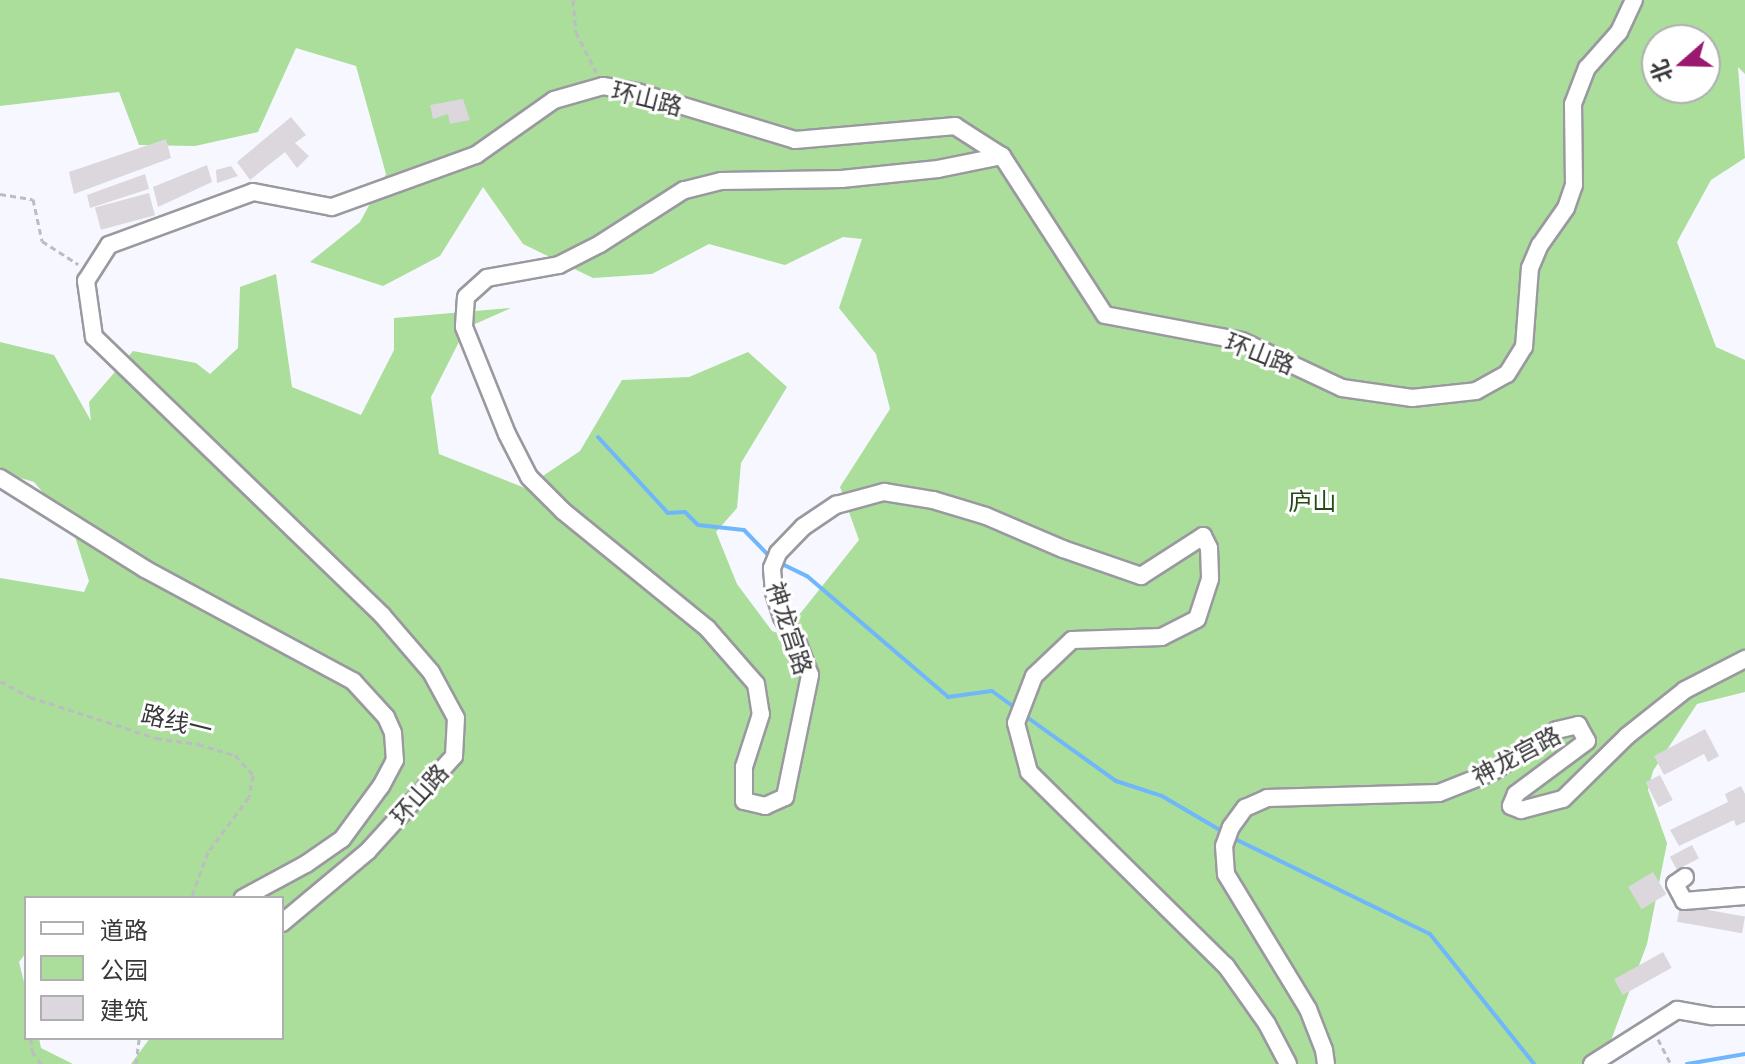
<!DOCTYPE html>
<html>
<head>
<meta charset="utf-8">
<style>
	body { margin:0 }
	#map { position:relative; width:1745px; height:1064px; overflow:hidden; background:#f7f8ff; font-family:"Noto Sans","Noto Sans SC",sans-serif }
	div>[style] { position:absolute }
	.green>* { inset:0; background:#abdd9b }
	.stream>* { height:4px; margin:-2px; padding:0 2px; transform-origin:2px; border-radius:2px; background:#6fb7fa }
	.building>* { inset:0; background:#dbd7dd; transform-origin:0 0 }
	.path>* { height:3px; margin-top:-1.5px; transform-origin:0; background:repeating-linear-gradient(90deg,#bcbdc2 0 6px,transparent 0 10px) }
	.roads { filter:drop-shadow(2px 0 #99999f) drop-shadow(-2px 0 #99999f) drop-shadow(0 2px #99999f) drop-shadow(0 -2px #99999f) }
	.minor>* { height:16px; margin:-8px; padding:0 8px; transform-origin:8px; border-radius:8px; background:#fff }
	span { translate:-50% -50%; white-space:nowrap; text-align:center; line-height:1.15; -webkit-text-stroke:6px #fff; paint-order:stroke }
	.street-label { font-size:24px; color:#38383b }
	.park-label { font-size:24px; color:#244a16 }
	.legend { position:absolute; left:24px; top:896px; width:260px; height:144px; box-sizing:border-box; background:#fff; border:2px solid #afafb1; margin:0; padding:10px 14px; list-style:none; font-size:24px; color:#38383b }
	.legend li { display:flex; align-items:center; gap:16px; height:40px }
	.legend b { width:40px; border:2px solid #afafb1 }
	.north { position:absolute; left:1641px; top:24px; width:80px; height:80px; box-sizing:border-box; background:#fff; border:2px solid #afafb1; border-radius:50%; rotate:250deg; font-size:22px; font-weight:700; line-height:32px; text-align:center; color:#38383b }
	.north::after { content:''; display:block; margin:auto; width:28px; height:36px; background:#99196f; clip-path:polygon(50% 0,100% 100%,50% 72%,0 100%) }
</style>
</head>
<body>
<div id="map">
	<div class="green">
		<div style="clip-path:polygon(evenodd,0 0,1745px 0,1745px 74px,1738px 67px,1745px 158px,1711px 180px,1677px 242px,1716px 347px,1745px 360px,1745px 692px,1697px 704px,1653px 771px,1648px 790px,1667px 843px,1647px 944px,1610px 1043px,1609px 1064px,131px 1064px,150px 1038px,282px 1038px,282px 898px,26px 898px,26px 953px,19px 962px,26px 990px,26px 1038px,39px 1038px,41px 1048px,73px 1064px,0 1064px,0 578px,84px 592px,89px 581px,72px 527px,34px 482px,0 472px,0 342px,54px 355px,91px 421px,89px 402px,133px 351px,196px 363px,210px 374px,238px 348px,240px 287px,276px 274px,292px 387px,361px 415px,394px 350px,394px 318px,511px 308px,466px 328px,431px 397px,439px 454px,525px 488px,580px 451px,622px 380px,689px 377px,748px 352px,787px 387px,741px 463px,737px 508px,716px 532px,737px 584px,772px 631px,783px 635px,859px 540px,840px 487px,890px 409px,876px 354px,839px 308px,862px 239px,843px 237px,785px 265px,709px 244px,652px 274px,593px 278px,523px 244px,483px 187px,440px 256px,383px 286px,310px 262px,360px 222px,386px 174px,356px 66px,296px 48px,258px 132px,195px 146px,139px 145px,119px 92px,0 106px,0 0,1657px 40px,1705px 40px,1705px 88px,1657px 88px,1657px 40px)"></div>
	</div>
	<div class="stream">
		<div style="left:598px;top:437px;width:103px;rotate:47.4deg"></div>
		<div style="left:668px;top:513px;width:17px;rotate:-3deg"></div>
		<div style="left:685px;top:512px;width:18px;rotate:45deg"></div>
		<div style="left:698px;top:525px;width:46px;rotate:6.2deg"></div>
		<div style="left:744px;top:530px;width:40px;rotate:46deg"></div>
		<div style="left:780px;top:563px;width:30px;rotate:26deg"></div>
		<div style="left:807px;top:576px;width:186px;rotate:40.6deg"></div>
		<div style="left:948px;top:697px;width:44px;rotate:-7.8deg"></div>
		<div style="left:992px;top:691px;width:31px;rotate:36deg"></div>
		<div style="left:1024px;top:715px;width:113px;rotate:35.7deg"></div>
		<div style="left:1116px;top:781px;width:48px;rotate:18.1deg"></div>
		<div style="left:1162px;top:796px;width:73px;rotate:30.4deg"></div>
		<div style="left:1233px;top:838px;width:219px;rotate:26deg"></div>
		<div style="left:1430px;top:934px;width:166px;rotate:51.3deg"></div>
		<div style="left:1687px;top:1064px;width:59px;rotate:-9.8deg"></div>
	</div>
	<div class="building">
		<div style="clip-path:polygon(463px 99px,470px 120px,450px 124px,448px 114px,433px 119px,430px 105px)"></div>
		<div style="clip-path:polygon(291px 117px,306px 135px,295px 143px,309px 156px,297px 168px,285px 152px,250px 180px,237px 162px)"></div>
		<div style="clip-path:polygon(166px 139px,171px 158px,74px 194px,69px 172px)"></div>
		<div style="clip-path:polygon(207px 165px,212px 182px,158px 207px,153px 187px)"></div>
		<div style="clip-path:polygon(231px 166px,238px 176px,217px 183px,216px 170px)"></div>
		<div style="clip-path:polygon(145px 174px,149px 189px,90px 208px,87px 195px)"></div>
		<div style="left:149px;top:193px;width:23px;height:56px;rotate:75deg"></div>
		<div style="clip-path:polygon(1705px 729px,1719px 756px,1708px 762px,1704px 754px,1664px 775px,1654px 756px)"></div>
		<div style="left:1660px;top:775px;width:28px;height:16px;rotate:63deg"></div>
		<div style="clip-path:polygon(1741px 786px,1745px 794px,1745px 822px,1736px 826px,1734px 820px,1679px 846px,1670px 830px,1728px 802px,1725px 794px)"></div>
		<div style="left:1692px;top:845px;width:15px;height:25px;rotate:62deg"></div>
		<div style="left:1653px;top:872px;width:26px;height:29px;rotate:59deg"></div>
		<div style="left:1680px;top:905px;width:66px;height:17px;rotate:10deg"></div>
		<div style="left:1663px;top:952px;width:18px;height:56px;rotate:61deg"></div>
	</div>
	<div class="path">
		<div style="left:573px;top:0;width:32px;rotate:85deg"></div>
		<div style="left:576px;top:32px;width:45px;rotate:63.4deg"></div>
		<div style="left:0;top:194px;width:33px;rotate:9deg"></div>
		<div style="left:33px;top:199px;width:43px;rotate:77.9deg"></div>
		<div style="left:42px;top:241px;width:43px;rotate:32.6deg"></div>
		<div style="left:0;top:681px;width:34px;rotate:28deg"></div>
		<div style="left:30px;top:697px;width:133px;rotate:18deg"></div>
		<div style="left:156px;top:738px;width:42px;rotate:8.1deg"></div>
		<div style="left:198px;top:744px;width:39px;rotate:17deg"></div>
		<div style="left:235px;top:755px;width:27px;rotate:48deg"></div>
		<div style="left:253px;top:775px;width:22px;rotate:100deg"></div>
		<div style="left:249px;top:797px;width:69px;rotate:126.7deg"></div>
		<div style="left:208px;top:852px;width:49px;rotate:110.3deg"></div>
		<div style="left:31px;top:1038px;width:13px;rotate:86deg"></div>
		<div style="left:32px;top:1051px;width:16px;rotate:55deg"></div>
		<div style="left:1658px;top:1039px;width:28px;rotate:63deg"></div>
		<div style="left:136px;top:1064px;width:26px;rotate:-83deg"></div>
	</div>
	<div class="roads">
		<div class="minor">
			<div style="left:1002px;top:156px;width:65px;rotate:168.5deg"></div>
			<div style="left:938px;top:169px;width:97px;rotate:174.1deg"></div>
			<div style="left:842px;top:179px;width:121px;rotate:179.1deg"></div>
			<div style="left:721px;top:181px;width:38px;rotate:166deg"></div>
			<div style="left:684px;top:190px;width:100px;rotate:147.3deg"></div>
			<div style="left:600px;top:244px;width:46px;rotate:152.9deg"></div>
			<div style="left:559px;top:265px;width:73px;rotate:169.8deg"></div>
			<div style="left:487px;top:278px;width:28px;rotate:138deg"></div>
			<div style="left:466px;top:297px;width:30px;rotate:94deg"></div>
			<div style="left:464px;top:327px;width:115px;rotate:68.1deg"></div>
			<div style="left:507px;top:434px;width:48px;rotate:62.9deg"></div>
			<div style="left:529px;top:477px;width:48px;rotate:45deg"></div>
			<div style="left:563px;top:511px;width:186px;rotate:39.1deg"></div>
			<div style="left:707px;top:628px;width:74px;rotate:48.8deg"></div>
			<div style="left:756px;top:684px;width:30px;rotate:81deg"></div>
			<div style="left:761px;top:714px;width:56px;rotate:107.8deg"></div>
			<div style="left:744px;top:767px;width:34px;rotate:90deg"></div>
			<div style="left:744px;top:801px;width:22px;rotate:13deg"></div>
			<div style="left:765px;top:806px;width:22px;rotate:-24deg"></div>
			<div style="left:785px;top:797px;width:125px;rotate:-78.4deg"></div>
			<div style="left:810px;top:675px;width:36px;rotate:-111deg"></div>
			<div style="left:797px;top:641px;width:28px;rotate:-122deg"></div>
			<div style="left:782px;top:617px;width:26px;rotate:-108deg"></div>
			<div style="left:774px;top:592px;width:24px;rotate:-95deg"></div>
			<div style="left:772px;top:568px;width:16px;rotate:-68deg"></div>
			<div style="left:778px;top:553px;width:36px;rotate:-46deg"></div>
			<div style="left:803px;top:527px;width:40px;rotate:-34deg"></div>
			<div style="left:836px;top:505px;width:50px;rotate:-15.2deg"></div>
			<div style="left:884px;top:492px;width:50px;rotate:9.3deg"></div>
			<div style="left:933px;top:500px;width:55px;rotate:16.8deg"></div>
			<div style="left:986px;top:516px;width:84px;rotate:23.2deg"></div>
			<div style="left:1063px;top:549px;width:83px;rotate:19.1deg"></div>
			<div style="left:1141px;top:576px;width:74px;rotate:-32.8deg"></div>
			<div style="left:1203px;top:536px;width:13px;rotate:63deg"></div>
			<div style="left:1209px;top:548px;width:31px;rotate:88deg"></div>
			<div style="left:1210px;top:579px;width:42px;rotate:108deg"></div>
			<div style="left:1197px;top:619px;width:39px;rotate:153deg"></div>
			<div style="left:1162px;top:637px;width:90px;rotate:178.1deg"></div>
			<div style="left:1072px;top:640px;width:52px;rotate:136.5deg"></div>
			<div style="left:1034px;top:676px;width:50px;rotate:111deg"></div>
			<div style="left:1016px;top:723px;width:51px;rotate:75.1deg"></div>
			<div style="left:1029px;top:772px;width:276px;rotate:44.6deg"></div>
			<div style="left:1226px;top:966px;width:71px;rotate:54.7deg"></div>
			<div style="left:1267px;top:1024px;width:45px;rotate:62.3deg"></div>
			<div style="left:0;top:478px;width:171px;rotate:32.1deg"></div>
			<div style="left:145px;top:569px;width:236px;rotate:28.3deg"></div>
			<div style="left:353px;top:681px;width:49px;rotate:47.5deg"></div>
			<div style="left:386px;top:717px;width:17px;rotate:66deg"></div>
			<div style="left:393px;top:733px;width:27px;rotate:86deg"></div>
			<div style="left:395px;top:760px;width:30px;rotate:118deg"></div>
			<div style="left:381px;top:786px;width:66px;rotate:126.3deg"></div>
			<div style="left:342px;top:839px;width:44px;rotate:145.2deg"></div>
			<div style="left:306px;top:864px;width:72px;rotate:151.6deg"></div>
			<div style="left:1685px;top:877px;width:12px;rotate:145deg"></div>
			<div style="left:1675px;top:884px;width:19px;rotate:62deg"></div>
			<div style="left:1684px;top:901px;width:61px;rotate:-4.7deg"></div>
			<div style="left:282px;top:923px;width:112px;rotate:-39.9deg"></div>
			<div style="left:368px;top:851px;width:128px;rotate:-47.8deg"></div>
			<div style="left:454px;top:756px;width:38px;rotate:-87deg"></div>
			<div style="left:456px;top:718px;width:52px;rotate:-118.5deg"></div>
			<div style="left:431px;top:672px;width:75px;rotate:-130.7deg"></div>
			<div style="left:382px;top:615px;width:400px;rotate:-136deg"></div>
			<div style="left:94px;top:337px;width:57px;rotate:-98.1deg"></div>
			<div style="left:86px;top:281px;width:43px;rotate:-57.4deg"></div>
			<div style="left:109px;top:245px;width:153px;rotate:-20.2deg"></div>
			<div style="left:253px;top:192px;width:80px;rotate:10.8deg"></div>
			<div style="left:332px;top:207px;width:153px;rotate:-19.9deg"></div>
			<div style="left:476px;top:155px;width:95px;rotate:-35.2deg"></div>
			<div style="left:554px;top:100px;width:51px;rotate:-15.9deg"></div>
			<div style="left:603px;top:86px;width:35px;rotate:10deg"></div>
			<div style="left:637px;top:92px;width:165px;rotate:16.9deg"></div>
			<div style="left:795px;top:140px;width:161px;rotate:-5deg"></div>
			<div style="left:955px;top:126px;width:56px;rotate:32.6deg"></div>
			<div style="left:1002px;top:156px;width:189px;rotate:57.1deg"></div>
			<div style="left:1105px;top:315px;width:139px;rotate:10.7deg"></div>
			<div style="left:1242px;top:341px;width:110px;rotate:25.2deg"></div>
			<div style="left:1342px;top:388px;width:71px;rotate:8.1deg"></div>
			<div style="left:1412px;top:398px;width:64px;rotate:-6.2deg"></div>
			<div style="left:1476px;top:391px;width:35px;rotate:-29deg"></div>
			<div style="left:1507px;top:374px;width:32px;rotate:-58deg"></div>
			<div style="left:1524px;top:347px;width:79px;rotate:-85.7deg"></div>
			<div style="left:1530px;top:268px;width:25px;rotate:-67deg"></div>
			<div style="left:1540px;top:245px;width:45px;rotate:-54.9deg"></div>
			<div style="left:1566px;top:208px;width:24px;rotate:-71deg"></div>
			<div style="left:1574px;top:185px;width:81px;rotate:-90.7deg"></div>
			<div style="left:1573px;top:104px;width:39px;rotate:-69deg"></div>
			<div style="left:1587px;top:68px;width:48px;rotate:-48.4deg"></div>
			<div style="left:1619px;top:32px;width:35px;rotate:-65deg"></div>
			<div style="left:1326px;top:1064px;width:14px;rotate:-98deg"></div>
			<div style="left:1324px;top:1050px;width:44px;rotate:-111.3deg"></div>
			<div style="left:1308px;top:1009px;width:158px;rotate:-121.3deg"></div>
			<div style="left:1226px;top:874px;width:28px;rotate:-94deg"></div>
			<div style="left:1224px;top:846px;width:20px;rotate:-70deg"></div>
			<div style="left:1231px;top:827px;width:24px;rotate:-54deg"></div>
			<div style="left:1245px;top:808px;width:24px;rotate:-24deg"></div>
			<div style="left:1267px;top:798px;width:172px;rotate:-1.7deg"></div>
			<div style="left:1439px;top:793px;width:57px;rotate:-21.6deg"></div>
			<div style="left:1492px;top:772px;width:77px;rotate:-32.9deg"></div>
			<div style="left:1557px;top:730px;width:22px;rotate:-13deg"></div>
			<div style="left:1578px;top:725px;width:18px;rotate:61deg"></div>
			<div style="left:1587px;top:741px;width:89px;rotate:143.3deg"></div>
			<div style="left:1516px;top:794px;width:13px;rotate:113deg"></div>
			<div style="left:1511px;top:806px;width:11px;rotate:22deg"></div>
			<div style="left:1521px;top:810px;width:43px;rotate:-14.7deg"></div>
			<div style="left:1563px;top:799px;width:90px;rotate:-44.5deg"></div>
			<div style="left:1627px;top:736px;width:74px;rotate:-38.4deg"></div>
			<div style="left:1685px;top:690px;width:68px;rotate:-27.3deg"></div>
			<div style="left:1592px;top:1064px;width:101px;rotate:-32.4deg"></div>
			<div style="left:1677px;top:1010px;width:36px;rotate:10deg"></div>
			<div style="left:1712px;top:1016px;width:33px"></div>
		</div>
	</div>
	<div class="street-label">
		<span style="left:647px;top:98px;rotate:14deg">环山路</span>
		<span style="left:1260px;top:353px;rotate:21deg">环山路</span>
		<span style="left:790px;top:628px;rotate:72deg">神龙宫路</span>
		<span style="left:177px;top:721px;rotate:14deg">路线一</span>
		<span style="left:1516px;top:755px;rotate:-28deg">神龙宫路</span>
		<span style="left:419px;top:794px;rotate:-48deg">环山路</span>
	</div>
	<div class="park-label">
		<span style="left:1312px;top:501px">庐山</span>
	</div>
	<ul class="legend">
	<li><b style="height:10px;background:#fff"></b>道路</li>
	<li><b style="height:22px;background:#abdd9b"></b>公园</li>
	<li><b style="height:22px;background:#dbd7dd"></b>建筑</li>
	</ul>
	<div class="north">北</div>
</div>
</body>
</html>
